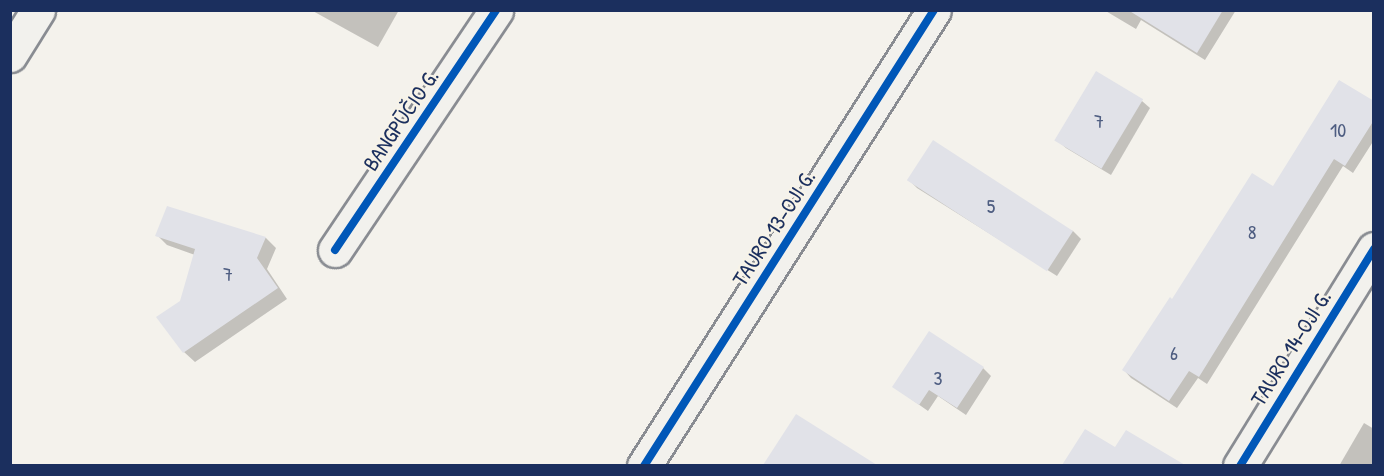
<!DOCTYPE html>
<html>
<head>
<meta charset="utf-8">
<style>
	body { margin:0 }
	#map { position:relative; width:1384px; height:476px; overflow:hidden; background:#f4f2ec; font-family:"Patrick Hand",sans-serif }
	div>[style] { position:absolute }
	.shadow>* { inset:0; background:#0003 }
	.building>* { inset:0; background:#e1e2e8; transform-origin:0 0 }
	.roads { filter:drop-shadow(2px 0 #898c92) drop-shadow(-2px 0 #898c92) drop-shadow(0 2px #898c92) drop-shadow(0 -2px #898c92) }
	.street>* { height:33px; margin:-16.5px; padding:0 16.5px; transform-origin:16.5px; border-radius:16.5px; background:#f2f1ed }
	.cycleway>* { height:8px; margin:-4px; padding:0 4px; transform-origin:4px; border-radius:4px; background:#0057b8 }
	span { translate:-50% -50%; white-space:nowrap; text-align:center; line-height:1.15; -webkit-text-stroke:4.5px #f7f3e8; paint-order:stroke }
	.number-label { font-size:20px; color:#4e5d81 }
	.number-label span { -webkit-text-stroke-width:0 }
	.street-label { font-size:22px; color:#1b2f5e }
	.frame { position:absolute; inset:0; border:12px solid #1b2f5e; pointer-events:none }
</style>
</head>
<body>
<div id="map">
	<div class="shadow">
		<div style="clip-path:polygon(311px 10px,399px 10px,378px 47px)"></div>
		<div style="clip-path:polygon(1104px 10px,1236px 10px,1205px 60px,1141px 20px,1136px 29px)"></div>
		<div style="clip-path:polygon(1142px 101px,1150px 108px,1111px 175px,1066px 148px,1058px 141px)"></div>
		<div style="clip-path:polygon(1374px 103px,1374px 140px,1353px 173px,1343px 166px,1207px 384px,1198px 378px,1177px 408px,1131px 378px,1124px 370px,1173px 301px,1273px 188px)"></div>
		<div style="clip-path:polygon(909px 180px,1073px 231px,1081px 239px,1057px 276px,917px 188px)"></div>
		<div style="clip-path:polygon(168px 208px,266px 238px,276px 248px,267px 269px,287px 299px,195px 362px,184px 352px,182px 302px,195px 255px,167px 245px,157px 235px)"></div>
		<div style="clip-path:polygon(983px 368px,991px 376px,966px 415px,938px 396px,928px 411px,894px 387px)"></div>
		<div style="clip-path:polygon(796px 416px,874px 466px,780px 466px,770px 456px)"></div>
		<div style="clip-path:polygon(1364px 423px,1374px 429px,1374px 466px,1339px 466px)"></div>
		<div style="clip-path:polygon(1085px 431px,1115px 449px,1163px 457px,1158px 466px,1064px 466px)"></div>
	</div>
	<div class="building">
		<div style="clip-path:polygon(1128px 10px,1223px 10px,1197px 53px)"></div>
		<div style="left:1096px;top:71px;width:55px;height:81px;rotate:31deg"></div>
		<div style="clip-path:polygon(1339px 80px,1374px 101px,1374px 120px,1345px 166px,1334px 159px,1199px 377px,1189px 371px,1169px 401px,1122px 370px,1170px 297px,1172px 299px,1252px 173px,1273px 186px)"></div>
		<div style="left:933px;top:140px;width:167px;height:48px;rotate:33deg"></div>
		<div style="clip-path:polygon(167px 206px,266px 237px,257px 258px,278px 288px,183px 353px,156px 317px,180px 301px,195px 249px,155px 236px)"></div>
		<div style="clip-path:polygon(929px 331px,984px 367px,957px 408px,929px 390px,919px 405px,892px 387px)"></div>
		<div style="clip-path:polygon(796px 414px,877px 465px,763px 465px)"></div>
		<div style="clip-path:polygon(1085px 429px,1115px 447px,1126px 430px,1185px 465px,1062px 465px)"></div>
	</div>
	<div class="roads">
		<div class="street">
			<div style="left:10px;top:55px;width:53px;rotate:-58.1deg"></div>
			<div style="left:335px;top:250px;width:289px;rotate:-56.1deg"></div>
			<div style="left:644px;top:466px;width:540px;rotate:-57.55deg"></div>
			<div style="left:1240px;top:466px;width:255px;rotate:-58.3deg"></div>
		</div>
	</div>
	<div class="cycleway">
		<div style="left:335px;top:250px;width:289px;rotate:-56.1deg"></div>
		<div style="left:644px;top:466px;width:540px;rotate:-57.55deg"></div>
		<div style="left:1240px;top:466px;width:255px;rotate:-58.3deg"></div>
	</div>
	<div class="number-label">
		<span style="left:1099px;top:120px">7</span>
		<span style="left:1338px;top:129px">10</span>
		<span style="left:991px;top:205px">5</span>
		<span style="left:1252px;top:231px">8</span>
		<span style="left:228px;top:273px">7</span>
		<span style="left:1174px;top:352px">6</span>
		<span style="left:938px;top:377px">3</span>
	</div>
	<div class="street-label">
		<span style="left:401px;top:120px;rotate:-56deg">BANGPŪČIO G.</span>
		<span style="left:774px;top:228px;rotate:-57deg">TAURO 13-OJI G.</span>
		<span style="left:1291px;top:348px;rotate:-58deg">TAURO 14-OJI G.</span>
	</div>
	<div class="frame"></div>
</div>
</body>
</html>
